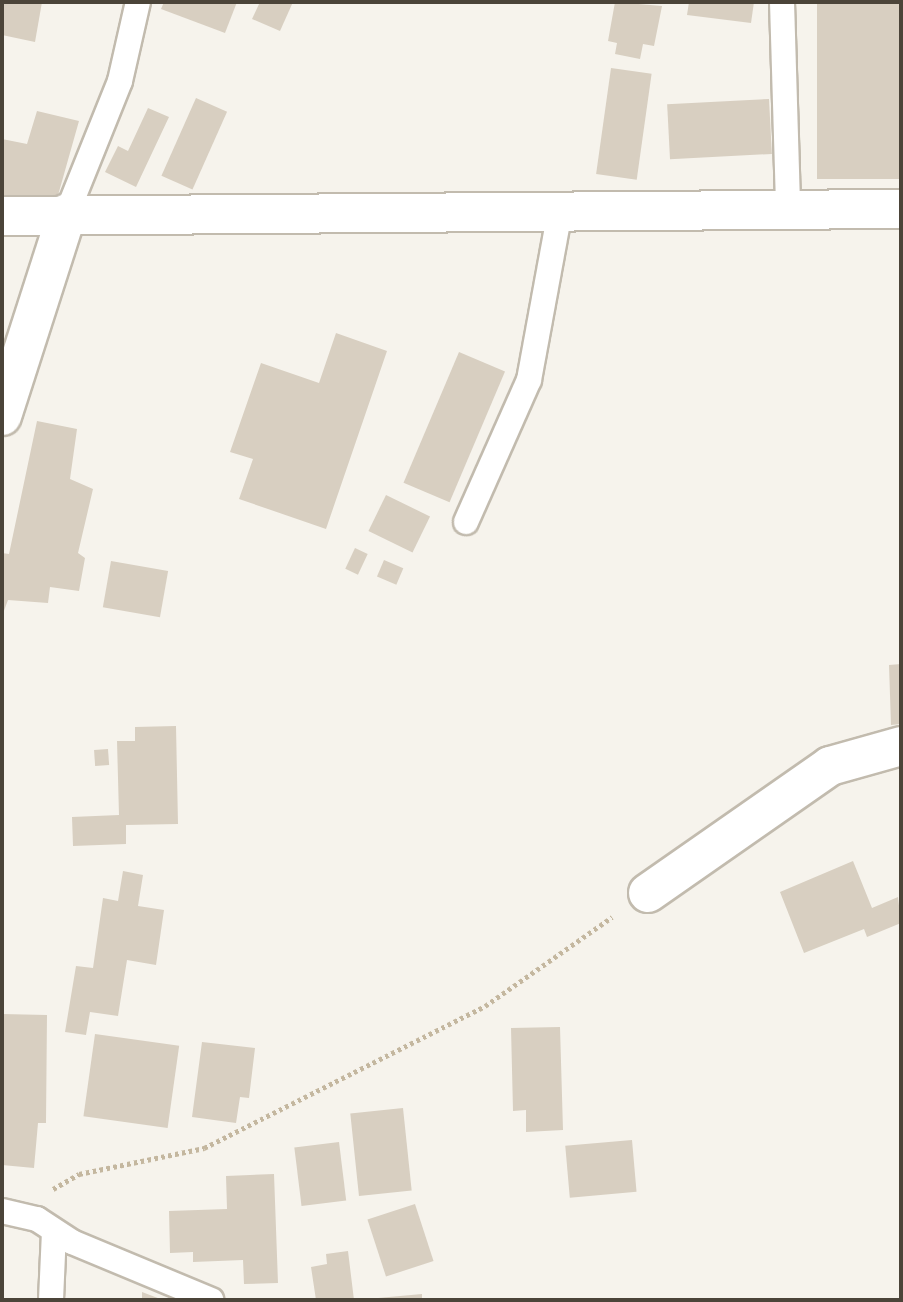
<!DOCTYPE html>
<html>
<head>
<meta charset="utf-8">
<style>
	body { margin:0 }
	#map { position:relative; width:903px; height:1302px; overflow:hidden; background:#f6f3ec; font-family:Figtree,sans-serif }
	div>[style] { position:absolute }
	.building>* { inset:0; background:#d8cfc1; transform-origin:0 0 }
	.path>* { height:4.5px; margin-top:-2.25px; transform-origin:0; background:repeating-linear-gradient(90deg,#c4b79f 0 3.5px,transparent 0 7px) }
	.roads { filter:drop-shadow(2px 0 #c2bbae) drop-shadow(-2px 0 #c2bbae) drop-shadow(0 2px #c2bbae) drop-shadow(0 -2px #c2bbae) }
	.lane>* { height:24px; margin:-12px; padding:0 12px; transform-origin:12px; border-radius:12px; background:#fff }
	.street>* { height:38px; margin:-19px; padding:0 19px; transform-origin:19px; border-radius:19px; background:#fff }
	span { translate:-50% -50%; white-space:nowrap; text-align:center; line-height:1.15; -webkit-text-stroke:7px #fff; paint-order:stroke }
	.frame { position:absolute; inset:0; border:4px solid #4b4439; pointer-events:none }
</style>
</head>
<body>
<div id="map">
	<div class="building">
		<div style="clip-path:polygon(2px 2px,42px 2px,35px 42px,2px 35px)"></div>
		<div style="clip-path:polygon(164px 2px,237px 2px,225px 33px,161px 9px)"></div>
		<div style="clip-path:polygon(260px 2px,293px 2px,280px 31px,252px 19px)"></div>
		<div style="clip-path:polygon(615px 2px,662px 6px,654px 46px,643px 44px,640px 59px,615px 54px,617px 43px,608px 41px)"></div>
		<div style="clip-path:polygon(689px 2px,754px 2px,751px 23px,687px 15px)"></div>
		<div style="left:817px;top:2px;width:84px;height:177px"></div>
		<div style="left:611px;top:68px;width:41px;height:107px;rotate:8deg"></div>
		<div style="left:196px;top:98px;width:34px;height:85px;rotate:24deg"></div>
		<div style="left:769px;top:99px;width:55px;height:102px;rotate:87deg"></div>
		<div style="clip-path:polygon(148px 108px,169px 117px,136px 187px,105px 172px,118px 146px,128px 151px)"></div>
		<div style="clip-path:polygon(37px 111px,79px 121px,55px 206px,2px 197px,2px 139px,27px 144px)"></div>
		<div style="clip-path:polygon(336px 333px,387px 351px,326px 529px,239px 499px,253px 459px,230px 452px,261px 363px,319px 383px)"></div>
		<div style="left:459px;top:352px;width:50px;height:142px;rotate:23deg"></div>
		<div style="clip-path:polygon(37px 421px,77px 429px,70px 479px,93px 489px,78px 553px,85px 558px,79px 591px,50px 587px,48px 603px,8px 600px,2px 616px,2px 553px,9px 554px)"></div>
		<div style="left:386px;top:495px;width:49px;height:40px;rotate:26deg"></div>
		<div style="left:355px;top:548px;width:14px;height:23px;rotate:25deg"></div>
		<div style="left:384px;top:560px;width:21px;height:18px;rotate:23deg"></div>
		<div style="left:111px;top:561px;width:58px;height:47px;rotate:10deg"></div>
		<div style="clip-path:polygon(901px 664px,901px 724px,891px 725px,889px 665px)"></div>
		<div style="clip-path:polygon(176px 726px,178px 824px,126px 825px,126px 844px,73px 846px,72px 817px,119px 815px,117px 741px,135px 741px,135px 727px)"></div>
		<div style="left:108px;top:749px;width:16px;height:14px;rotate:86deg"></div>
		<div style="clip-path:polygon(853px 861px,872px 908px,898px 897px,901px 923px,867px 937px,864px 929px,804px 953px,780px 892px)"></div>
		<div style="clip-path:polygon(123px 871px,143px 875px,138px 906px,164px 910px,156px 965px,127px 960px,118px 1016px,90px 1012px,86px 1035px,65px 1032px,76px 966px,93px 968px,103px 898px,118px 901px)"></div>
		<div style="clip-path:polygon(2px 1014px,47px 1015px,46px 1123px,38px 1123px,34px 1168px,2px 1165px)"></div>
		<div style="clip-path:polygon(560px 1027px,563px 1130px,526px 1132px,526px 1110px,513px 1111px,511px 1028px)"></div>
		<div style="left:95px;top:1034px;width:85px;height:83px;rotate:8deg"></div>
		<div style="clip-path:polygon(202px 1042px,255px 1048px,249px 1098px,240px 1097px,236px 1123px,192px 1117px)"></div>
		<div style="left:403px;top:1108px;width:83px;height:53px;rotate:84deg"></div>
		<div style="left:632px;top:1140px;width:52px;height:67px;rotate:85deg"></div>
		<div style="left:339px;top:1142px;width:59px;height:45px;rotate:83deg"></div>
		<div style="clip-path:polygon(274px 1174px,278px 1283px,244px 1284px,243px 1260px,193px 1262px,193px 1252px,170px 1253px,169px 1211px,227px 1209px,226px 1176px)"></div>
		<div style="left:415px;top:1204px;width:60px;height:50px;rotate:72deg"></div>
		<div style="clip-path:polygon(348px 1251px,354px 1300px,316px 1300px,311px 1267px,327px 1264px,326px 1254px)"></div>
		<div style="clip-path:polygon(142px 1292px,163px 1300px,142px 1300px)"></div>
		<div style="clip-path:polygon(422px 1294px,422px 1300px,379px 1300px,378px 1298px)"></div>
	</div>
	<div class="path">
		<div style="left:53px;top:1189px;width:30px;rotate:-30deg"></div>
		<div style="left:79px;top:1174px;width:128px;rotate:-11.7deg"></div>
		<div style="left:204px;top:1148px;width:315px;rotate:-26.8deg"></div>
		<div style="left:485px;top:1006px;width:155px;rotate:-35deg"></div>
	</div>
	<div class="roads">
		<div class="lane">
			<div style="left:782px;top:2px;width:208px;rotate:88.3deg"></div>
			<div style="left:67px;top:213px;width:142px;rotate:-68.1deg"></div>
			<div style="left:120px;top:81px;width:81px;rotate:-77.2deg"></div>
			<div style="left:466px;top:522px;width:155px;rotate:-66.1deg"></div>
			<div style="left:529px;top:380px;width:172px;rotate:-79.6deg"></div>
			<div style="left:2px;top:1211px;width:36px;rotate:13deg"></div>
			<div style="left:37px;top:1219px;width:42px;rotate:33.3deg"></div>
			<div style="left:72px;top:1242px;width:151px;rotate:22.6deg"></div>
			<div style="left:51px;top:1300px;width:68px;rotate:-87.5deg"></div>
		</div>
		<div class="street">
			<div style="left:2px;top:216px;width:899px;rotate:-0.45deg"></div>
			<div style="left:2px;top:416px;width:213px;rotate:-72.2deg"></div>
			<div style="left:648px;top:893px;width:222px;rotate:-34.9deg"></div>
			<div style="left:830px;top:766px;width:74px;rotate:-15.7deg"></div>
		</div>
	</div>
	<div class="frame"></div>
</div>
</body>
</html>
